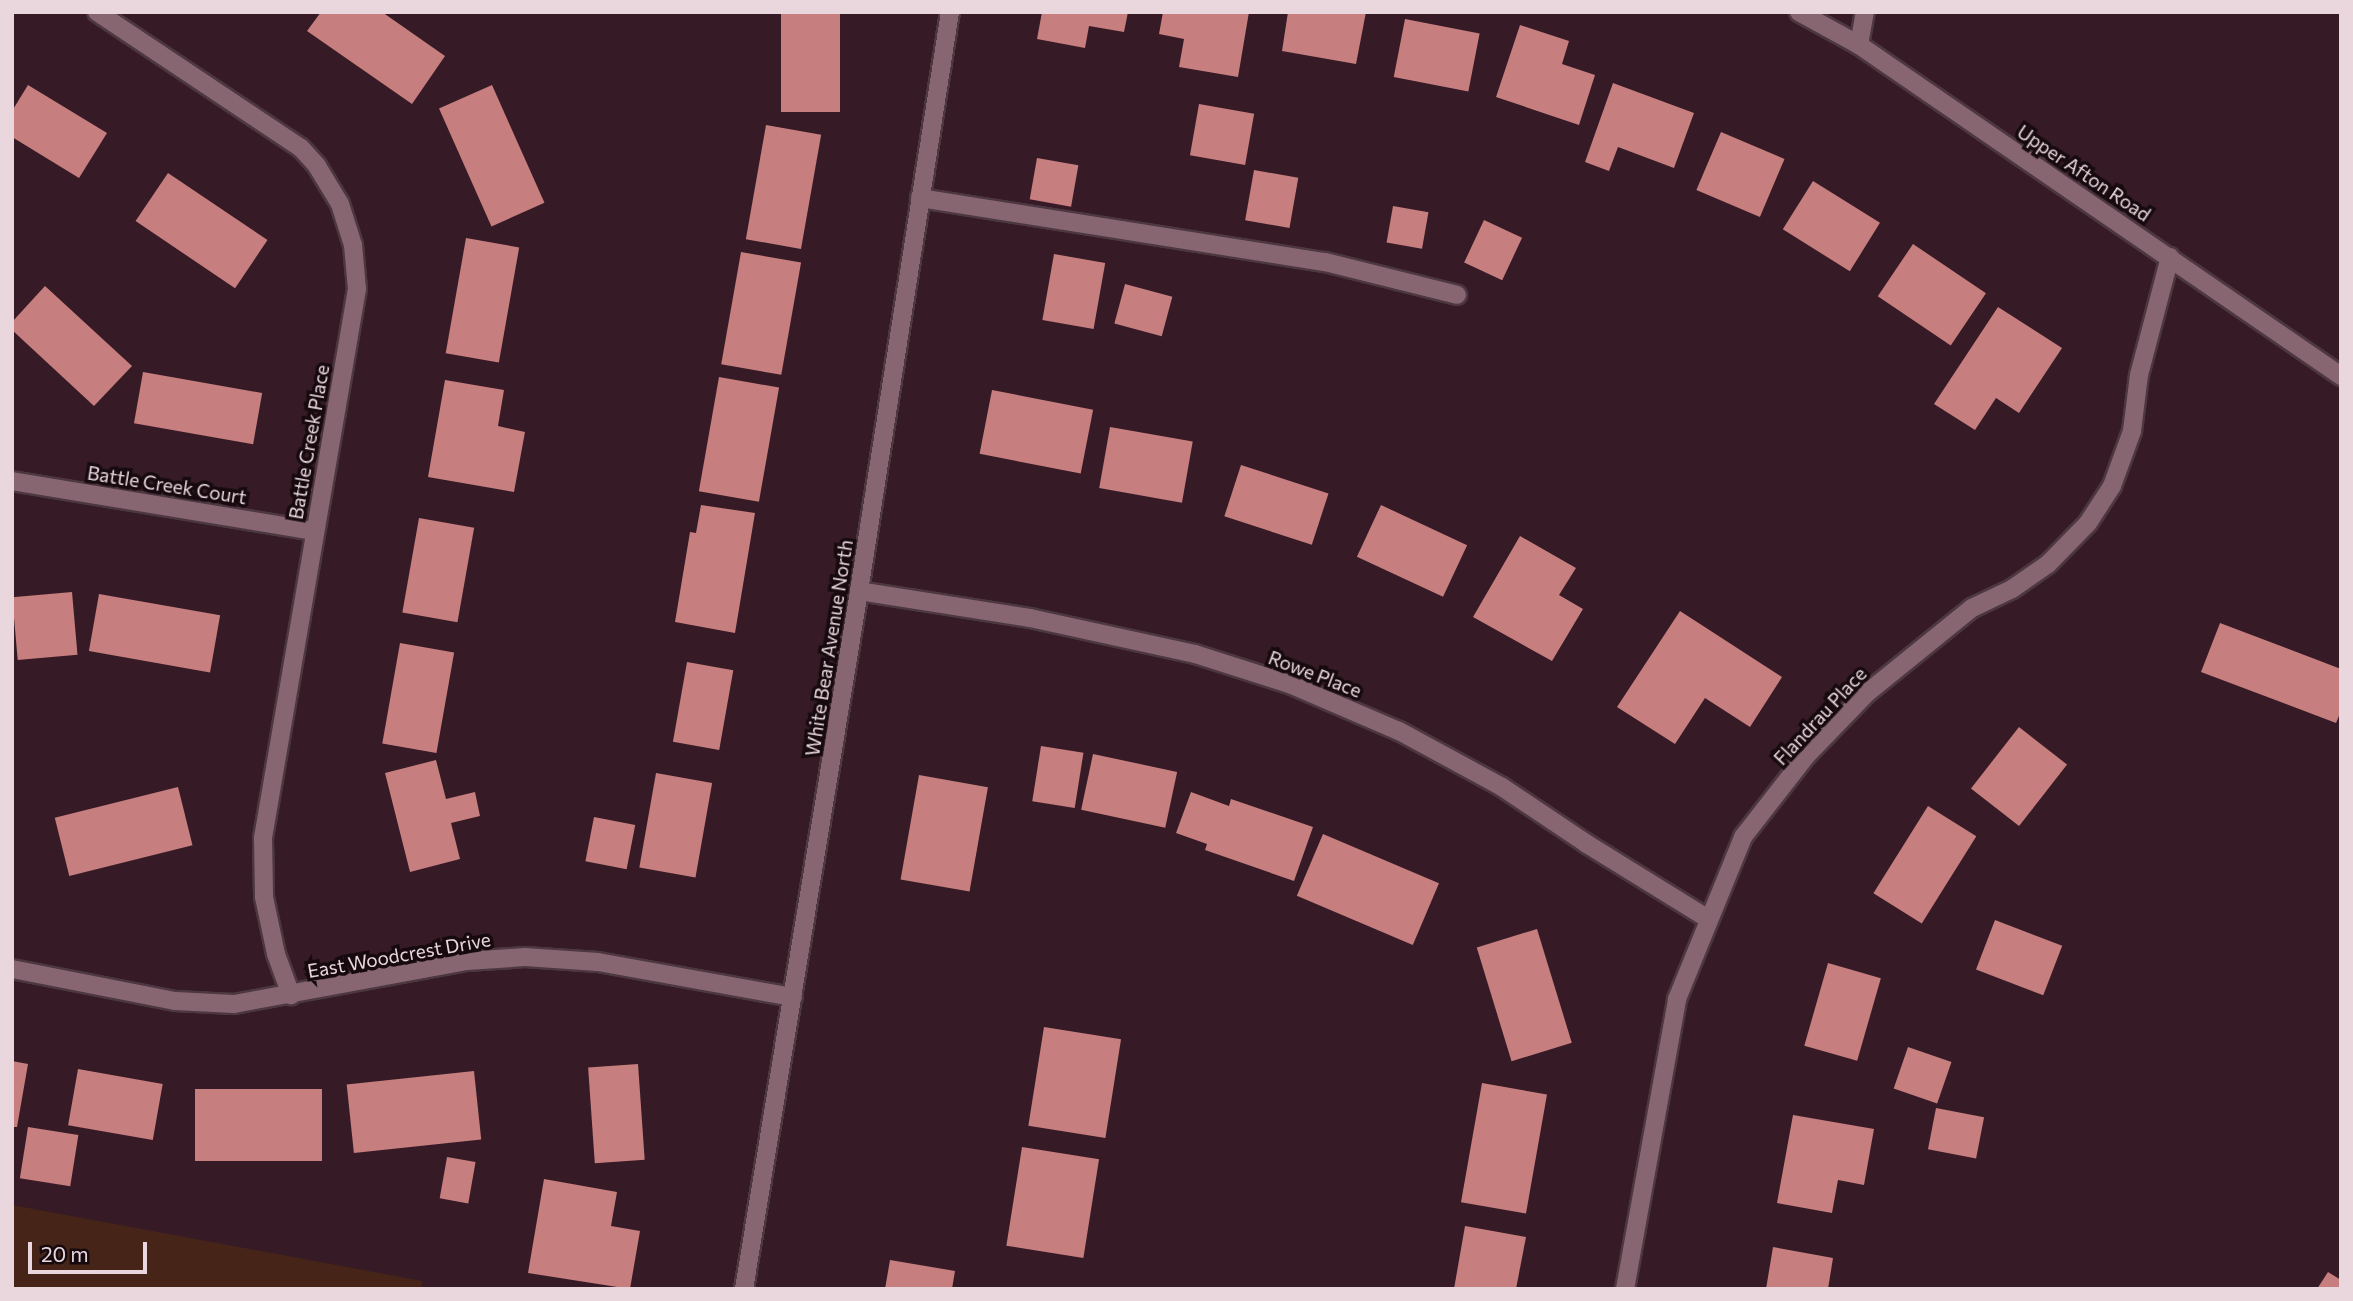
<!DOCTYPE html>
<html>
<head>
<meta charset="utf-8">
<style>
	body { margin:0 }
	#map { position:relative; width:2353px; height:1301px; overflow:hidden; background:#361b26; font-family:Commissioner,sans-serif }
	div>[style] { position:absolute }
	.green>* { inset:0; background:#462518 }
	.building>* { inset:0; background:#c77e7f; transform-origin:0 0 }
	.roads { filter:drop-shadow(2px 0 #4d3741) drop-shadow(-2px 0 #4d3741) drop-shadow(0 2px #4d3741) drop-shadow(0 -2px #4d3741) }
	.lane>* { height:18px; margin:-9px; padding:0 9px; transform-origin:9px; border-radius:9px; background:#876672 }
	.street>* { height:18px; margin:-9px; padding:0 9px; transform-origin:9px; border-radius:9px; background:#876672 }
	.secondary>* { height:18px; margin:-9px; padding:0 9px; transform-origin:9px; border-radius:9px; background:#876672 }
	span { translate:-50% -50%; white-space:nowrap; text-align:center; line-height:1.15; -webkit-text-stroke:7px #160a0f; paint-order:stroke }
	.street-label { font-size:19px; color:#ead7de }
	.frame { position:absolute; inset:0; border:14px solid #ead7de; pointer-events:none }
	.scale { position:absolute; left:28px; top:1242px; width:119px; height:32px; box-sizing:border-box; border:4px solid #ead7de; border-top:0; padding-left:9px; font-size:21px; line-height:24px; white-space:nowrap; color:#ead7de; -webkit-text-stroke:5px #160a0f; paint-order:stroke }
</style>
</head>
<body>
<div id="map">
	<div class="green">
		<div style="clip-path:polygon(12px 1205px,422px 1281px,421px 1289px,12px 1289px)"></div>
	</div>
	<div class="building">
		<div style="clip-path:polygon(321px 12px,382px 12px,445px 56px,412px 104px,307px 31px)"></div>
		<div style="left:781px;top:12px;width:59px;height:100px"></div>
		<div style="clip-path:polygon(1042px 12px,1128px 12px,1124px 32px,1089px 26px,1085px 48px,1037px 39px)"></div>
		<div style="clip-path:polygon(1163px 12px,1249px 12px,1238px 77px,1179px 67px,1184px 39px,1159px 34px)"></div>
		<div style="clip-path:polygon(1288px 12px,1366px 12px,1356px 64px,1282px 51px)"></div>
		<div style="left:1405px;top:19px;width:76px;height:59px;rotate:11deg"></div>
		<div style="clip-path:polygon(1520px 25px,1569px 41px,1562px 64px,1595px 75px,1579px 125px,1496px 97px)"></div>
		<div style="clip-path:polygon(1613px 83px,1694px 113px,1674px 168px,1618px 147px,1609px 171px,1585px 162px)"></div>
		<div style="clip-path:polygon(28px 85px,107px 133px,79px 178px,12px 137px,12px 111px)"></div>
		<div style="left:492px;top:85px;width:129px;height:58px;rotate:66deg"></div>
		<div style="left:1199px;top:104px;width:56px;height:52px;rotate:10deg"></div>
		<div style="left:766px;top:125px;width:56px;height:116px;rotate:10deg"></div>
		<div style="left:1721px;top:132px;width:69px;height:63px;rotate:23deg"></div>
		<div style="left:1037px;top:158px;width:42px;height:42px;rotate:10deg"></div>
		<div style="left:1254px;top:170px;width:45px;height:51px;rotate:10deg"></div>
		<div style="left:168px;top:173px;width:120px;height:58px;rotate:34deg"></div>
		<div style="left:1813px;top:181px;width:79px;height:57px;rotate:32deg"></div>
		<div style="left:1393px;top:206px;width:36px;height:37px;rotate:10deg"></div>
		<div style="left:1484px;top:220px;width:42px;height:47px;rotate:25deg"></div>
		<div style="left:466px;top:238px;width:54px;height:117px;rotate:10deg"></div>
		<div style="left:1913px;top:244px;width:88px;height:63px;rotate:34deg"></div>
		<div style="left:741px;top:252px;width:61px;height:114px;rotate:10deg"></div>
		<div style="left:1054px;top:254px;width:52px;height:67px;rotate:10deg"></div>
		<div style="left:1125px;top:284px;width:49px;height:41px;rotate:15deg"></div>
		<div style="clip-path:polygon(45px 286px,132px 366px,94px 406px,12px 330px,12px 322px)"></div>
		<div style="clip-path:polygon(1998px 307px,2062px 348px,2019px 413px,1996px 398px,1975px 430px,1934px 404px)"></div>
		<div style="left:143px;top:372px;width:121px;height:52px;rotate:10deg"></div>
		<div style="left:719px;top:377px;width:61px;height:116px;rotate:10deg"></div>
		<div style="clip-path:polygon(445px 380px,504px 390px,498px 426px,525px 432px,514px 492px,428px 477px)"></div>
		<div style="left:992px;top:390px;width:103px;height:65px;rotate:11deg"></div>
		<div style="left:1110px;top:427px;width:84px;height:62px;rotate:10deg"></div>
		<div style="left:1241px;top:465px;width:92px;height:54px;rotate:18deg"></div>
		<div style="clip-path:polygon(701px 505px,755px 513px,735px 633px,675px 622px,690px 532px,696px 533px)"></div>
		<div style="left:1381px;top:505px;width:95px;height:57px;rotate:25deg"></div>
		<div style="left:419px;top:518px;width:56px;height:96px;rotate:10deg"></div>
		<div style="clip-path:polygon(1520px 536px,1576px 568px,1559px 595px,1583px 609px,1552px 661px,1473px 617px)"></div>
		<div style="left:72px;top:592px;width:63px;height:60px;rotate:85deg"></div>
		<div style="left:99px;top:594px;width:123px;height:58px;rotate:10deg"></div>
		<div style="clip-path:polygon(1680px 611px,1782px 677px,1750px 727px,1705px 698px,1675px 744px,1617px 707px)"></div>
		<div style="clip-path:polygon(2220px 623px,2341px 669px,2341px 711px,2336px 723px,2201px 672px)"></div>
		<div style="left:400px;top:643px;width:55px;height:102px;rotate:10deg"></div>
		<div style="left:687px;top:662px;width:47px;height:81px;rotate:10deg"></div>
		<div style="left:2019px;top:727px;width:61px;height:78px;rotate:38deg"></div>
		<div style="left:1041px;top:746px;width:43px;height:56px;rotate:9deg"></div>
		<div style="left:1093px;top:754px;width:86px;height:57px;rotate:12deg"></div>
		<div style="clip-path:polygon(436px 760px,446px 799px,475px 792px,480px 816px,451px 823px,460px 859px,410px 872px,385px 773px)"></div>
		<div style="left:656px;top:773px;width:57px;height:96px;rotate:10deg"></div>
		<div style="left:919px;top:775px;width:70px;height:106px;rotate:10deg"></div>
		<div style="left:178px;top:787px;width:60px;height:127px;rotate:76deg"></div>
		<div style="clip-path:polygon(1191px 792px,1229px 806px,1231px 799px,1313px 827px,1294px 881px,1205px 850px,1207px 844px,1176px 833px)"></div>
		<div style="left:1928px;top:806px;width:57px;height:103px;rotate:32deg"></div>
		<div style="left:594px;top:817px;width:42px;height:45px;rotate:11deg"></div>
		<div style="left:1323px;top:834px;width:126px;height:67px;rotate:23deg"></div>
		<div style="left:1995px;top:920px;width:72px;height:53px;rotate:21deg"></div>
		<div style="left:1537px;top:929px;width:119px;height:63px;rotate:73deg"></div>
		<div style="left:1828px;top:963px;width:55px;height:86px;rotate:16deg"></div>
		<div style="left:1044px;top:1027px;width:78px;height:100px;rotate:9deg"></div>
		<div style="left:1908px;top:1047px;width:46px;height:44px;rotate:19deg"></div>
		<div style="clip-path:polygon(12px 1061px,28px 1064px,17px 1127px,12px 1127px)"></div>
		<div style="left:638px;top:1064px;width:96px;height:50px;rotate:86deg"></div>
		<div style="left:78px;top:1069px;width:86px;height:57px;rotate:10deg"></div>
		<div style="left:474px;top:1071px;width:69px;height:128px;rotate:84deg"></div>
		<div style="left:1482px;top:1083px;width:66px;height:121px;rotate:10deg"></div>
		<div style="left:195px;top:1089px;width:127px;height:72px"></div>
		<div style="left:1936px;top:1108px;width:49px;height:42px;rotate:11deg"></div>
		<div style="clip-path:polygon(1793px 1115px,1874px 1129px,1864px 1185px,1838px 1180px,1832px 1213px,1777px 1203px)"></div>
		<div style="left:28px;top:1127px;width:51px;height:52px;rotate:9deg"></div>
		<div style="left:1022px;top:1147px;width:78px;height:100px;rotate:9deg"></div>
		<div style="left:447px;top:1157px;width:29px;height:42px;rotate:10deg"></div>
		<div style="clip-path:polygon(544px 1179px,617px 1192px,611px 1226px,640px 1231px,630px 1289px,528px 1273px)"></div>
		<div style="clip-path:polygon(1465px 1226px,1526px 1237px,1516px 1289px,1454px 1289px)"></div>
		<div style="clip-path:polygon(1773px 1247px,1833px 1258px,1828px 1289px,1766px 1289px)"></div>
		<div style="clip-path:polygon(890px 1260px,955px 1271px,952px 1289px,885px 1289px)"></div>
		<div style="clip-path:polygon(2328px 1272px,2341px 1280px,2341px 1289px,2317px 1289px)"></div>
	</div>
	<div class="roads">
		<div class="lane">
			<div style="left:920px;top:198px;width:410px;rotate:9deg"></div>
			<div style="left:1325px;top:262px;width:136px;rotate:14deg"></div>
		</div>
		<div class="street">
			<div style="left:97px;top:12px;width:245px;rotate:33.7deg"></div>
			<div style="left:301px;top:148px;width:24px;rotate:48deg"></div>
			<div style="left:317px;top:166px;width:44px;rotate:58.8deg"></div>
			<div style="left:340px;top:204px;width:43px;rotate:72.4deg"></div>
			<div style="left:353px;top:245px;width:44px;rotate:84.8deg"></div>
			<div style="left:357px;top:289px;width:557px;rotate:99.72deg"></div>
			<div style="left:263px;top:838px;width:59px;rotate:89deg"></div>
			<div style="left:264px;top:897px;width:58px;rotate:78.1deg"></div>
			<div style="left:276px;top:954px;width:44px;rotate:69.9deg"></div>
			<div style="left:1859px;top:45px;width:34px;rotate:-80deg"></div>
			<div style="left:12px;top:481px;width:307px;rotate:9.4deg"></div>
			<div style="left:859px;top:591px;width:173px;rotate:9deg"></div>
			<div style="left:1030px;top:618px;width:169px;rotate:12.3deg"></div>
			<div style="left:1195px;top:654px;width:102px;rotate:17.7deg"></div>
			<div style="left:1292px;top:685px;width:116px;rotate:23.3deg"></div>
			<div style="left:1399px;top:731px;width:117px;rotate:28.5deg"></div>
			<div style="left:1502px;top:787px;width:102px;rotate:33.8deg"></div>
			<div style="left:1587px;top:844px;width:141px;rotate:31.7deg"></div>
			<div style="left:12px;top:969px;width:166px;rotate:11.1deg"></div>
			<div style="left:175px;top:1001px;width:59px;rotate:2.9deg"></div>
			<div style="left:234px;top:1004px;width:237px;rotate:-10.5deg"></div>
			<div style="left:467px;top:961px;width:58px;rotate:-3.9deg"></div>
			<div style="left:525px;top:957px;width:73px;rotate:3.9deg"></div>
			<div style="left:598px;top:962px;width:198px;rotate:10.2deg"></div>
			<div style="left:1625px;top:1289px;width:295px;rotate:-79.8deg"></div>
			<div style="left:1677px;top:999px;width:175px;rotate:-67.8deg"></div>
			<div style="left:1743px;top:837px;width:103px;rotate:-52.1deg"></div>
			<div style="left:1806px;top:756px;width:88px;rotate:-45.9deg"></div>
			<div style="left:1867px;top:693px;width:135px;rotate:-39deg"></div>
			<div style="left:1972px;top:608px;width:44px;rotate:-25.4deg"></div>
			<div style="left:2012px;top:589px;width:44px;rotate:-34.8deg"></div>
			<div style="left:2048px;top:564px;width:57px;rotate:-45.7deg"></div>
			<div style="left:2088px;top:523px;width:44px;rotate:-57deg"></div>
			<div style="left:2112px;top:486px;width:59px;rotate:-70deg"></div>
			<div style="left:2132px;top:431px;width:56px;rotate:-82.9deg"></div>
			<div style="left:2139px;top:375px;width:122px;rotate:-75.3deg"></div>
		</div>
		<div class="secondary">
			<div style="left:1799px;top:12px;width:68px;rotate:28.8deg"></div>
			<div style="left:1859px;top:45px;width:585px;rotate:34.48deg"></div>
			<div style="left:744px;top:1289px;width:707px;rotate:-80.64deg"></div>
			<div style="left:859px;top:591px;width:586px;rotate:-81.07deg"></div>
		</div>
	</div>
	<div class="street-label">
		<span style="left:2084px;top:173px;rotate:34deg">Upper Afton Road</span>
		<span style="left:309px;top:442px;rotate:-80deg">Battle Creek Place</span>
		<span style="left:167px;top:485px;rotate:9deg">Battle Creek Court</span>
		<span style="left:829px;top:648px;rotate:-81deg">White Bear Avenue North</span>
		<span style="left:1315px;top:674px;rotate:21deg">Rowe Place</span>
		<span style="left:1820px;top:716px;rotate:-47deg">Flandrau Place</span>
		<span style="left:399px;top:955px;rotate:-10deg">East Woodcrest Drive</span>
	</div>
	<div class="frame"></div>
	<div class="scale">20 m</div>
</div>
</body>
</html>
